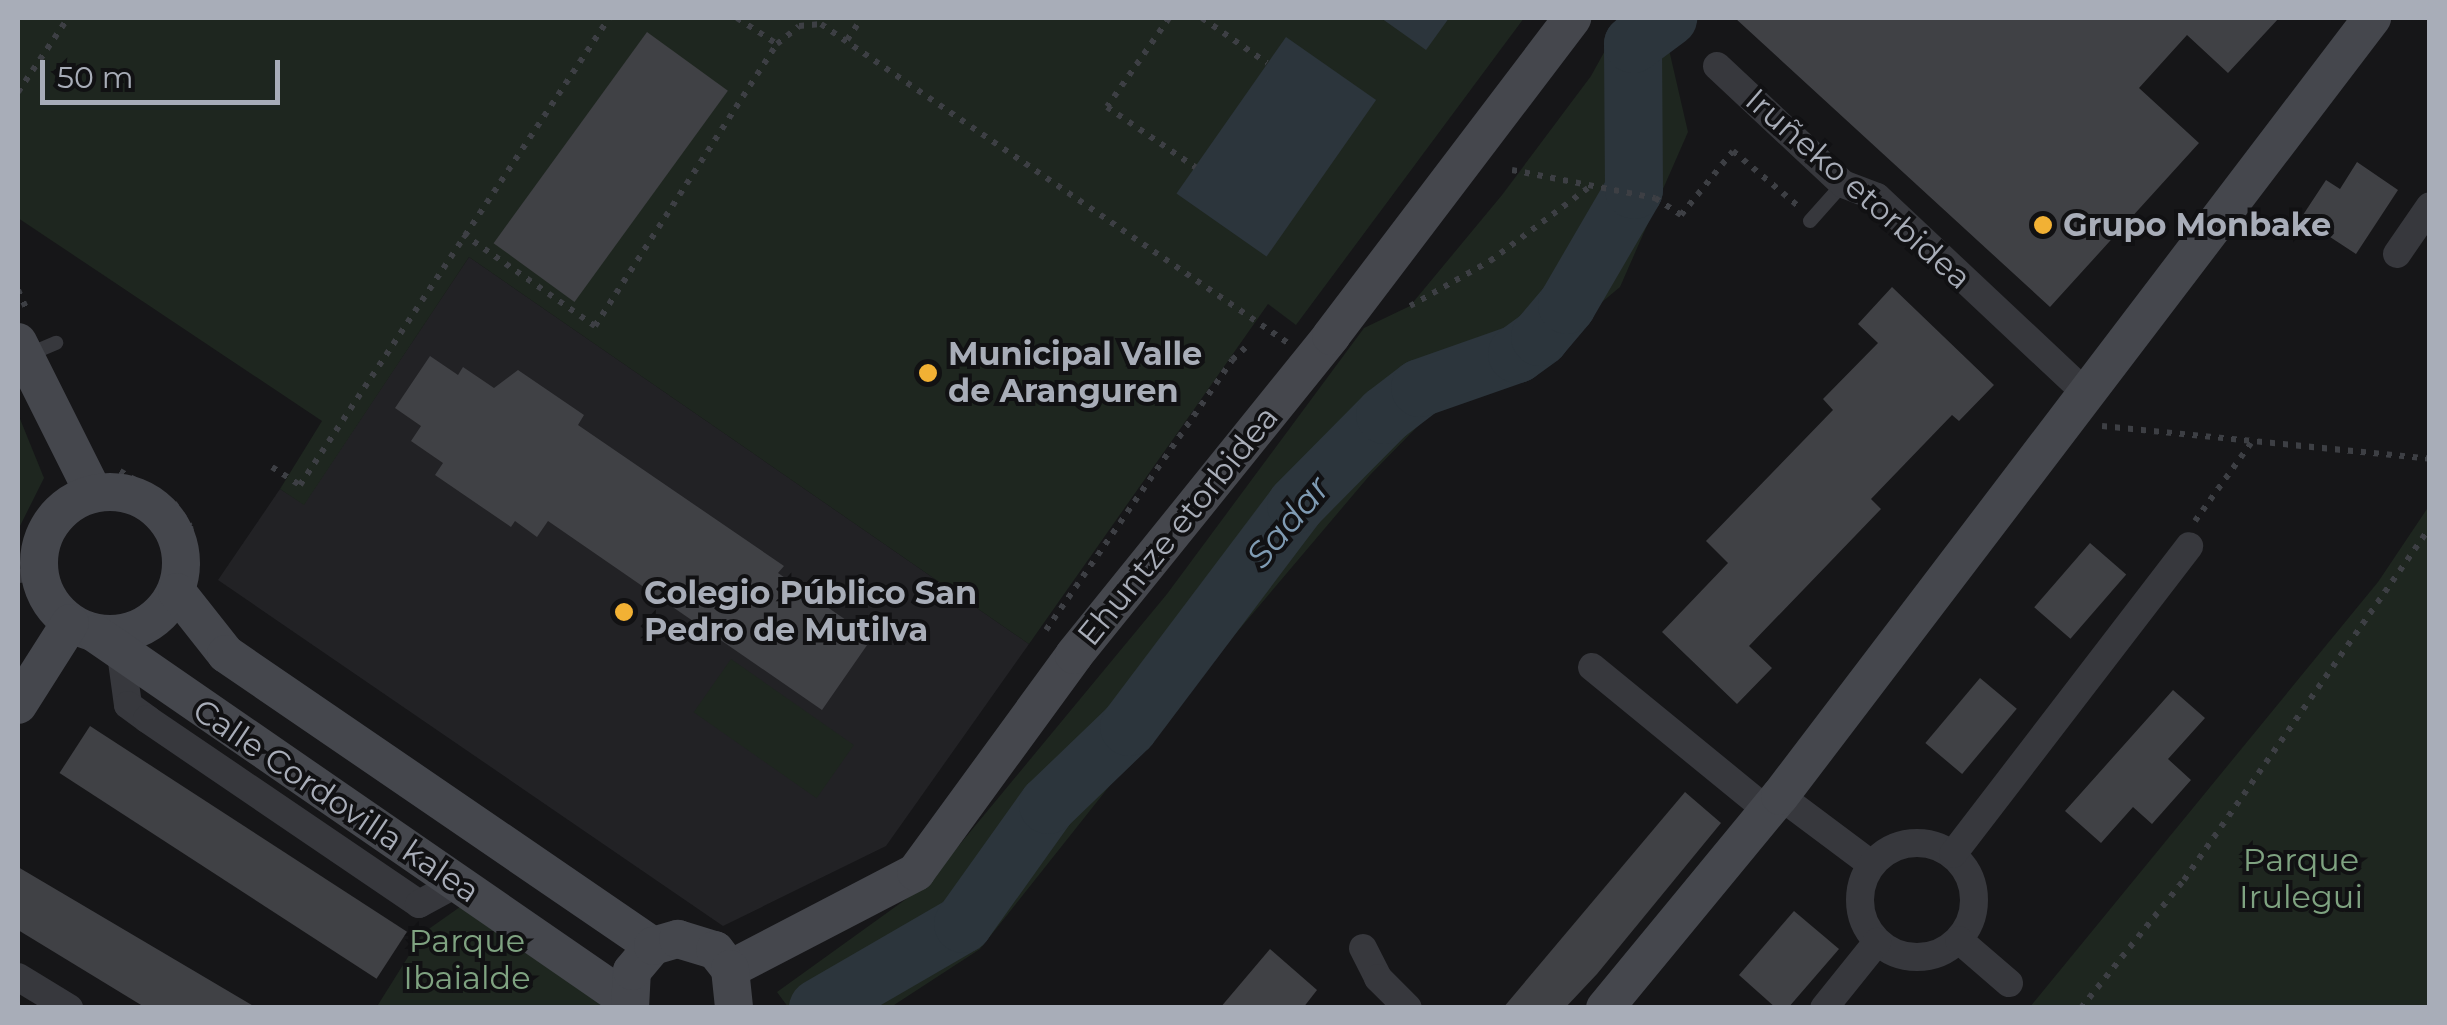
<!DOCTYPE html>
<html>
<head>
<meta charset="utf-8">
<style>
	body { margin:0 }
	#map { position:relative; width:2447px; height:1025px; overflow:hidden; background:#161618; font-family:Montserrat,sans-serif }
	div>[style] { position:absolute }
	.built>* { inset:0; background:#222225 }
	.green>* { inset:0; background:#1e261f; transform-origin:0 0 }
	.water>* { inset:0; background:#2c353c; transform-origin:0 0 }
	.river>* { height:58px; margin:-29px; padding:0 29px; transform-origin:29px; border-radius:29px; background:#2c353c }
	.building>* { inset:0; background:#404145; transform-origin:0 0 }
	.path>* { height:6px; margin-top:-3px; transform-origin:0; background:repeating-linear-gradient(90deg,#3d3f44 0 5px,transparent 0 13px) }
	.lane>* { height:14px; margin:-7px; padding:0 7px; transform-origin:7px; border-radius:7px; background:#37383d }
	.street>* { height:28px; margin:-14px; padding:0 14px; transform-origin:14px; border-radius:14px; background:#37383d }
	.street>.ring { margin:-14px; padding:0; box-sizing:content-box; background:none; border:28px solid #37383d; border-radius:50% }
	.secondary>* { height:38px; margin:-19px; padding:0 19px; transform-origin:19px; border-radius:19px; background:#45474d }
	.secondary>.ring { margin:-19px; padding:0; box-sizing:content-box; background:none; border:38px solid #45474d; border-radius:50% }
	.dots>* { width:28px; height:28px; translate:-50% -50%; box-sizing:border-box; border:5px solid #111113; border-radius:50% }
	span { translate:-50% -50%; white-space:nowrap; text-align:center; line-height:1.15; -webkit-text-stroke:8px #111113; paint-order:stroke }
	.street-label { font-size:32px; color:#a8adb8 }
	.poi-label { font-size:32px; color:#a8adb8; font-weight:700 }
	.left { translate:0 -50%; text-align:left }
	.park-label { font-size:32px; color:#7fa381 }
	.water-label { font-size:35px; color:#7f9bb3; font-style:italic }
	.frame { position:absolute; inset:0; border:20px solid #a8adb8; pointer-events:none }
	.scale { position:absolute; left:40px; top:60px; width:240px; height:45px; box-sizing:border-box; border:5px solid #a8adb8; border-top:0; padding-left:12px; font-size:30px; line-height:35px; white-space:nowrap; color:#a8adb8; -webkit-text-stroke:8px #111113; paint-order:stroke }
</style>
</head>
<body>
<div id="map">
	<div class="built">
		<div style="clip-path:polygon(469px 257px,1029px 644px,886px 846px,723px 926px,218px 580px,280px 489px,304px 504px)"></div>
	</div>
	<div class="green">
		<div style="clip-path:polygon(18px 18px,1524px 18px,1296px 325px,1268px 304px,1029px 644px,469px 257px,304px 505px,280px 489px,322px 421px,18px 218px)"></div>
		<div style="clip-path:polygon(1623px 18px,1692px 18px,1667px 41px,1688px 132px,1620px 287px,1529px 363px,1460px 383px,1370px 475px,1154px 730px,980px 949px,891px 1007px,788px 1007px,777px 992px,927px 884px,1167px 594px,1364px 328px,1410px 306px,1502px 195px,1591px 76px)"></div>
		<div style="clip-path:polygon(18px 414px,44px 478px,18px 530px)"></div>
		<div style="clip-path:polygon(2429px 506px,2429px 1007px,2030px 1007px,2378px 582px)"></div>
		<div style="left:731px;top:659px;width:150px;height:65px;rotate:35deg"></div>
		<div style="clip-path:polygon(467px 902px,614px 1008px,376px 1008px,423px 933px)"></div>
	</div>
	<div class="water">
		<div style="clip-path:polygon(1381px 18px,1449px 18px,1426px 50px)"></div>
		<div style="left:1286px;top:37px;width:110px;height:191px;rotate:35deg"></div>
	</div>
	<div class="river">
		<div style="left:818px;top:1008px;width:168px;rotate:-30.1deg"></div>
		<div style="left:963px;top:924px;width:146px;rotate:-54.5deg"></div>
		<div style="left:1048px;top:805px;width:112px;rotate:-43.9deg"></div>
		<div style="left:1129px;top:727px;width:278px;rotate:-53deg"></div>
		<div style="left:1296px;top:505px;width:127px;rotate:-45.3deg"></div>
		<div style="left:1385px;top:415px;width:44px;rotate:-37.6deg"></div>
		<div style="left:1420px;top:388px;width:103px;rotate:-19.3deg"></div>
		<div style="left:1517px;top:354px;width:29px;rotate:-36deg"></div>
		<div style="left:1540px;top:337px;width:42px;rotate:-49.8deg"></div>
		<div style="left:1567px;top:305px;width:133px;rotate:-59.8deg"></div>
		<div style="left:1634px;top:190px;width:146px;rotate:-90.4deg"></div>
		<div style="left:1633px;top:44px;width:44px;rotate:-36.6deg"></div>
	</div>
	<div class="building">
		<div style="clip-path:polygon(1735px 18px,2279px 18px,2228px 73px,2187px 35px,2139px 88px,2199px 143px,2050px 307px)"></div>
		<div style="left:647px;top:32px;width:100px;height:261px;rotate:36deg"></div>
		<div style="clip-path:polygon(2357px 162px,2398px 190px,2356px 254px,2301px 218px,2326px 180px,2340px 189px)"></div>
		<div style="clip-path:polygon(1892px 287px,1994px 385px,1959px 421px,1952px 415px,1871px 499px,1881px 509px,1749px 646px,1772px 668px,1737px 704px,1662px 632px,1728px 563px,1706px 541px,1833px 410px,1823px 399px,1878px 343px,1858px 324px)"></div>
		<div style="clip-path:polygon(430px 356px,458px 375px,463px 367px,494px 388px,518px 370px,584px 415px,578px 425px,784px 566px,778px 573px,872px 638px,822px 710px,548px 521px,537px 537px,515px 521px,511px 527px,435px 475px,443px 463px,411px 441px,421px 426px,395px 408px)"></div>
		<div style="left:2090px;top:543px;width:48px;height:85px;rotate:41deg"></div>
		<div style="left:1980px;top:678px;width:48px;height:85px;rotate:40deg"></div>
		<div style="clip-path:polygon(2173px 690px,2205px 718px,2168px 759px,2191px 780px,2152px 824px,2133px 807px,2101px 843px,2065px 811px)"></div>
		<div style="left:90px;top:726px;width:378px;height:56px;rotate:33deg"></div>
		<div style="clip-path:polygon(1685px 792px,1721px 823px,1597px 974px,1565px 1008px,1503px 1008px)"></div>
		<div style="clip-path:polygon(18px 867px,257px 1008px,146px 1008px,18px 930px)"></div>
		<div style="clip-path:polygon(1794px 911px,1839px 949px,1788px 1008px,1776px 1008px,1739px 975px)"></div>
		<div style="clip-path:polygon(1270px 949px,1317px 990px,1303px 1008px,1220px 1008px)"></div>
	</div>
	<div class="path">
		<div style="left:737px;top:18px;width:48px;rotate:33deg"></div>
		<div style="left:777px;top:44px;width:28px;rotate:-39deg"></div>
		<div style="left:799px;top:26px;width:22px;rotate:-5deg"></div>
		<div style="left:821px;top:24px;width:566px;rotate:34.34deg"></div>
		<div style="left:1169px;top:18px;width:108px;rotate:124.9deg"></div>
		<div style="left:1107px;top:107px;width:107px;rotate:34.3deg"></div>
		<div style="left:1202px;top:18px;width:79px;rotate:34.7deg"></div>
		<div style="left:847px;top:40px;width:27px;rotate:-56deg"></div>
		<div style="left:18px;top:92px;width:89px;rotate:-56deg"></div>
		<div style="left:1512px;top:170px;width:146px;rotate:11.1deg"></div>
		<div style="left:1655px;top:198px;width:31px;rotate:33deg"></div>
		<div style="left:1681px;top:215px;width:82px;rotate:-50.9deg"></div>
		<div style="left:1733px;top:151px;width:84px;rotate:40.2deg"></div>
		<div style="left:463px;top:234px;width:161px;rotate:34.9deg"></div>
		<div style="left:595px;top:326px;width:336px;rotate:-57.2deg"></div>
		<div style="left:18px;top:290px;width:22px;rotate:66deg"></div>
		<div style="left:1410px;top:306px;width:92px;rotate:-29.4deg"></div>
		<div style="left:1490px;top:261px;width:122px;rotate:-36.7deg"></div>
		<div style="left:2102px;top:426px;width:330px;rotate:5.7deg"></div>
		<div style="left:272px;top:467px;width:33px;rotate:33deg"></div>
		<div style="left:300px;top:485px;width:560px;rotate:-56.51deg"></div>
		<div style="left:120px;top:471px;width:63px;rotate:30.7deg"></div>
		<div style="left:174px;top:503px;width:28px;rotate:55deg"></div>
		<div style="left:190px;top:526px;width:41px;rotate:80.1deg"></div>
		<div style="left:2195px;top:521px;width:96px;rotate:-54.3deg"></div>
		<div style="left:1046px;top:630px;width:328px;rotate:-55.4deg"></div>
		<div style="left:1232px;top:360px;width:25px;rotate:-43deg"></div>
		<div style="left:2081px;top:1008px;width:164px;rotate:-51.2deg"></div>
		<div style="left:2184px;top:880px;width:430px;rotate:-55.1deg"></div>
	</div>
	<div class="lane">
		<div style="left:1810px;top:221px;width:50px;rotate:-48.3deg"></div>
		<div style="left:25px;top:356px;width:34px;rotate:-23deg"></div>
		<div style="left:18px;top:576px;width:21px;rotate:-5deg"></div>
	</div>
	<div class="street">
		<div style="left:1717px;top:66px;width:173px;rotate:43.1deg"></div>
		<div style="left:1843px;top:184px;width:36px;rotate:21deg"></div>
		<div style="left:1877px;top:197px;width:288px;rotate:43.2deg"></div>
		<div style="left:2397px;top:254px;width:58px;rotate:-55.5deg"></div>
		<div style="left:121px;top:654px;width:51px;rotate:82.2deg"></div>
		<div style="left:128px;top:705px;width:24px;rotate:36deg"></div>
		<div style="left:147px;top:719px;width:329px;rotate:34.2deg"></div>
		<div style="left:419px;top:904px;width:42px;rotate:-28.4deg"></div>
		<div style="left:1592px;top:667px;width:227px;rotate:39.3deg"></div>
		<div style="left:1780px;top:796px;width:114px;rotate:36.8deg"></div>
		<div class="ring" style="left:1860px;top:843px;width:86px;height:86px"></div>
		<div style="left:1953px;top:854px;width:388px;rotate:-52.5deg"></div>
		<div style="left:1959px;top:940px;width:66px;rotate:40.7deg"></div>
		<div style="left:1363px;top:948px;width:34px;rotate:63deg"></div>
		<div style="left:1378px;top:978px;width:42px;rotate:45deg"></div>
		<div style="left:18px;top:977px;width:60px;rotate:31.3deg"></div>
		<div style="left:1824px;top:1008px;width:85px;rotate:-51.2deg"></div>
	</div>
	<div class="secondary">
		<div style="left:18px;top:342px;width:168px;rotate:63.4deg"></div>
		<div class="ring" style="left:39px;top:492px;width:104px;height:104px"></div>
		<div style="left:177px;top:592px;width:79px;rotate:51.7deg"></div>
		<div style="left:226px;top:654px;width:517px;rotate:34.37deg"></div>
		<div style="left:96px;top:634px;width:645px;rotate:34.58deg"></div>
		<div style="left:18px;top:705px;width:97px;rotate:-57.6deg"></div>
		<div style="left:730px;top:969px;width:210px;rotate:-27.5deg"></div>
		<div style="left:916px;top:872px;width:268px;rotate:-53.9deg"></div>
		<div style="left:1074px;top:655px;width:410px;rotate:-51.1deg"></div>
		<div style="left:1331px;top:336px;width:399px;rotate:-52.8deg"></div>
		<div style="left:630px;top:1008px;width:37px;rotate:-87deg"></div>
		<div style="left:632px;top:971px;width:33px;rotate:-50deg"></div>
		<div style="left:653px;top:946px;width:26px;rotate:-16deg"></div>
		<div style="left:678px;top:939px;width:39px;rotate:17deg"></div>
		<div style="left:715px;top:950px;width:24px;rotate:52deg"></div>
		<div style="left:730px;top:969px;width:39px;rotate:84deg"></div>
		<div style="left:1605px;top:1008px;width:275px;rotate:-50.5deg"></div>
		<div style="left:1780px;top:796px;width:978px;rotate:-52.73deg"></div>
	</div>
	<div class="dots">
		<div style="left:2043px;top:225px;background:#f2b134"></div>
		<div style="left:928px;top:373px;background:#f2b134"></div>
		<div style="left:624px;top:612px;background:#f2b134"></div>
	</div>
	<div class="street-label">
		<span style="left:1858px;top:189px;rotate:41deg">Iruñeko etorbidea</span>
		<span style="left:1178px;top:526px;rotate:-51deg">Ehuntze etorbidea</span>
		<span style="left:336px;top:801px;rotate:34deg">Calle Cordovilla kalea</span>
	</div>
	<div class="poi-label">
		<span class="left" style="left:2063px;top:225px">Grupo Monbake</span>
		<span class="left" style="left:948px;top:373px">Municipal Valle<br>de Aranguren</span>
		<span class="left" style="left:644px;top:612px">Colegio Público San<br>Pedro de Mutilva</span>
	</div>
	<div class="park-label">
		<span style="left:2301px;top:879px">Parque<br>Irulegui</span>
		<span style="left:467px;top:960px">Parque<br>Ibaialde</span>
	</div>
	<div class="water-label">
		<span style="left:1288px;top:522px;rotate:-50deg">Sadar</span>
	</div>
	<div class="frame"></div>
	<div class="scale">50 m</div>
</div>
</body>
</html>
